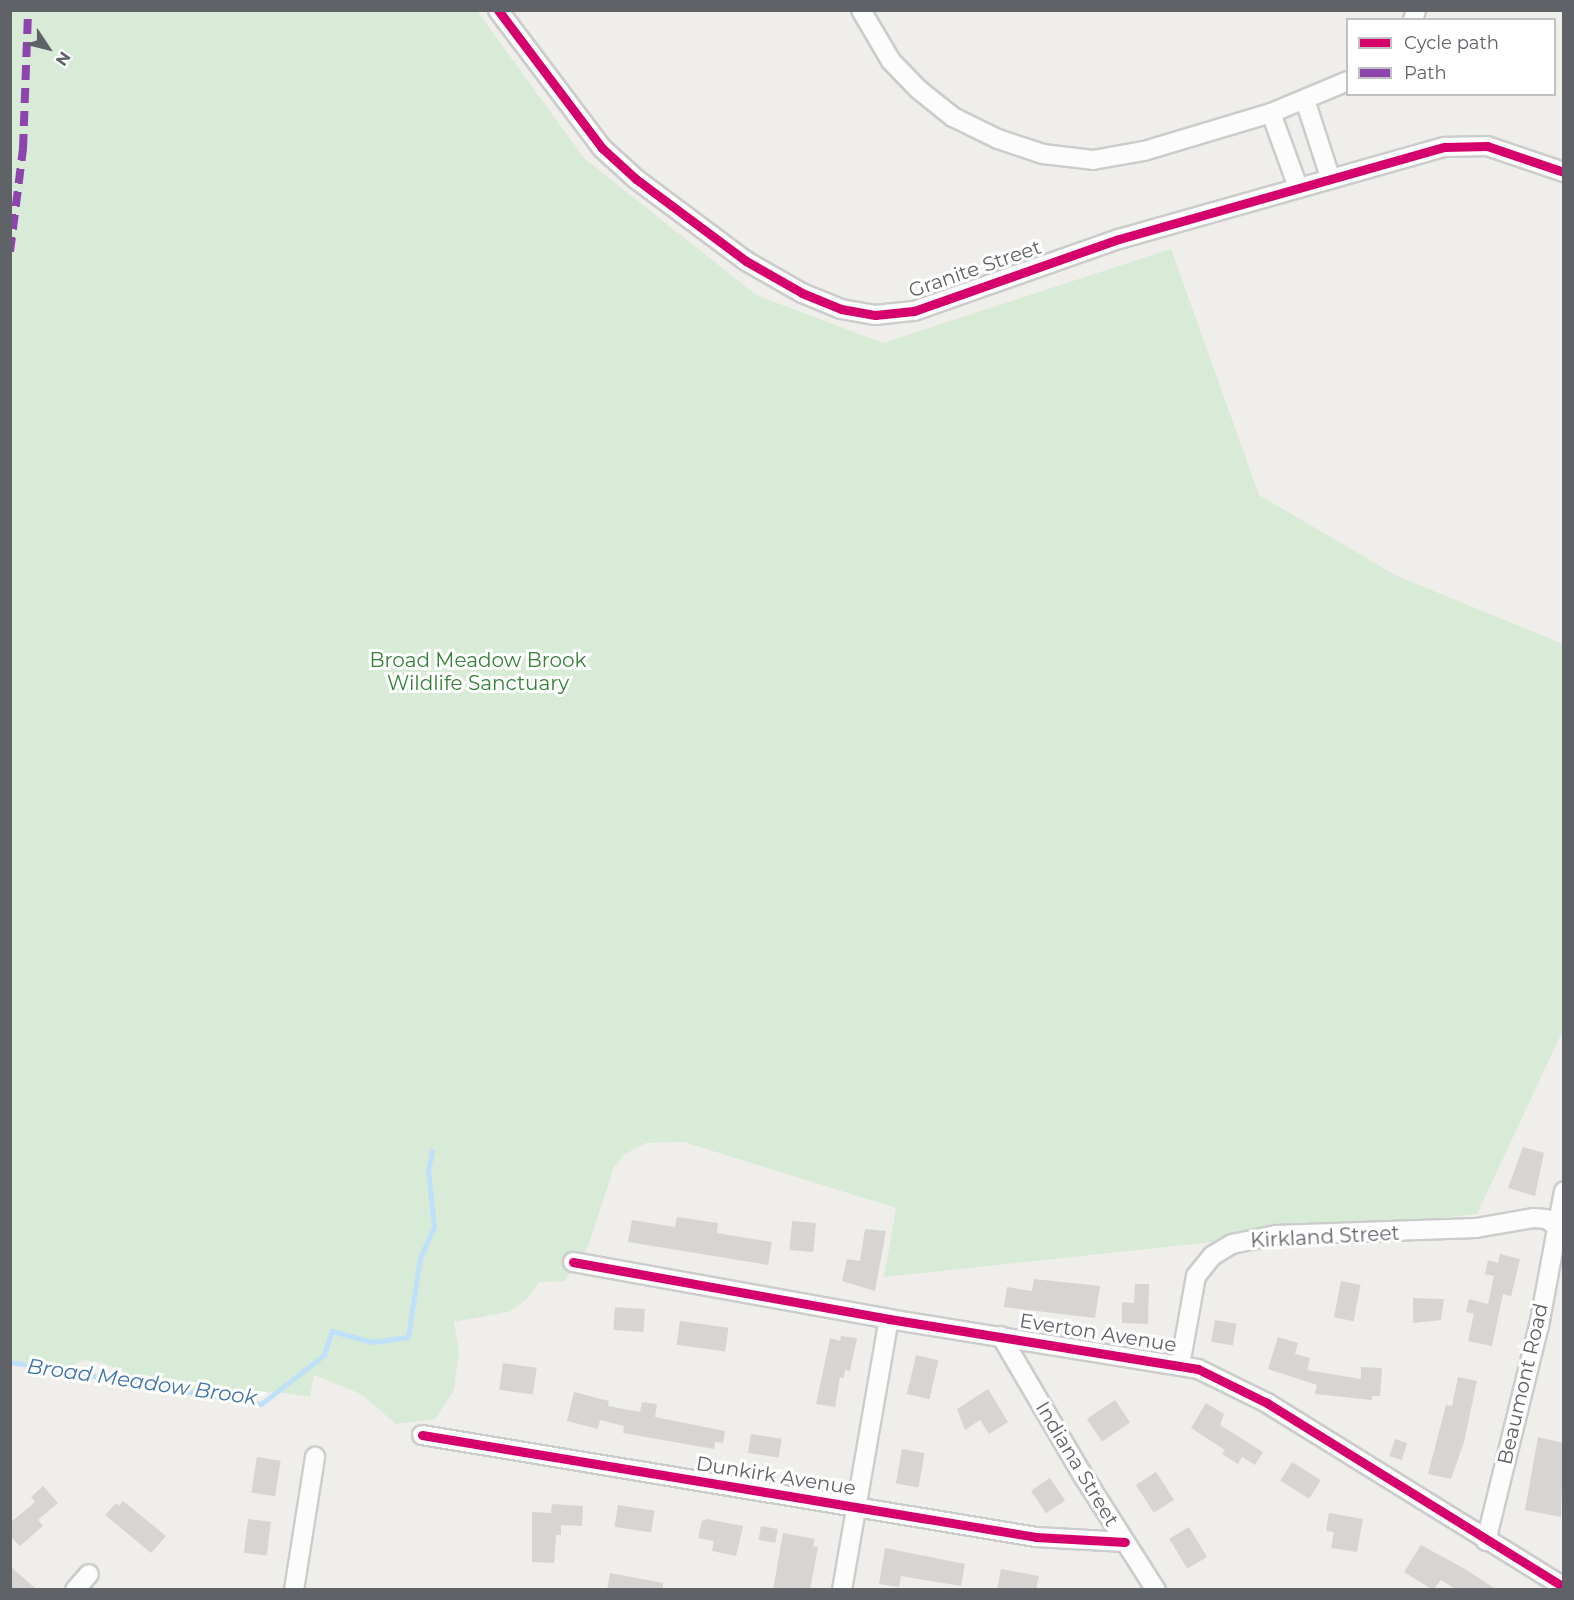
<!DOCTYPE html>
<html>
<head>
<meta charset="utf-8">
<style>
	body { margin:0 }
	#map { position:relative; width:1574px; height:1600px; overflow:hidden; background:#efeeea; font-family:Montserrat,sans-serif }
	div>[style] { position:absolute }
	.green>* { inset:0; background:#d8ebd6 }
	.stream>* { height:5px; margin:-2.5px; padding:0 2.5px; transform-origin:2.5px; border-radius:2.5px; background:#bfe0f9 }
	.building>* { inset:0; background:#d6d5d3; transform-origin:0 0 }
	.roads { filter:drop-shadow(2px 0 #cbcccc) drop-shadow(-2px 0 #cbcccc) drop-shadow(0 2px #cbcccc) drop-shadow(0 -2px #cbcccc) }
	.minor>* { height:18px; margin:-9px; padding:0 9px; transform-origin:9px; border-radius:9px; background:#fdfcfc }
	.quiet>* { height:8px; margin-top:-4px; transform-origin:0; background:repeating-linear-gradient(90deg,#8e44ad 0 15px,transparent 0 23px) }
	.cycleway>* { height:9px; margin:-4.5px; padding:0 4.5px; transform-origin:4.5px; border-radius:4.5px; background:#d6006c }
	span { translate:-50% -50%; white-space:nowrap; text-align:center; line-height:1.15; -webkit-text-stroke:6px #fff; paint-order:stroke }
	.street-label { font-size:20px; color:#5f6368 }
	.park-label { font-size:20px; color:#348238 }
	.water-label { font-size:21px; color:#4174aa; font-style:italic }
	.frame { position:absolute; inset:0; border:12px solid #5f6368; pointer-events:none }
	.legend { position:absolute; left:1346px; top:18px; width:210px; height:78px; box-sizing:border-box; background:#fff; border:2px solid #bfc1c3; margin:0; padding:8px 10px; list-style:none; font-size:18px; color:#5f6368 }
	.legend li { display:flex; align-items:center; gap:12px; height:30px }
	.legend b { width:30px; border:2px solid #bfc1c3 }
	.north { position:absolute; left:18px; top:18px; width:60px; height:60px; -webkit-text-stroke:4px #fff; paint-order:stroke; rotate:125deg; font-size:16px; font-weight:700; line-height:24px; text-align:center; color:#5f6368 }
	.north::after { content:''; display:block; margin:auto; width:21px; height:27px; background:#5f6368; clip-path:polygon(50% 0,100% 100%,50% 72%,0 100%) }
</style>
</head>
<body>
<div id="map">
	<div class="green">
		<div style="clip-path:polygon(11px 11px,477px 11px,584px 158px,756px 295px,883px 343px,1171px 249px,1259px 495px,1397px 576px,1563px 644px,1563px 1030px,1477px 1214px,884px 1277px,896px 1208px,684px 1142px,646px 1143px,625px 1154px,614px 1167px,588px 1246px,565px 1281px,539px 1282px,526px 1300px,509px 1312px,454px 1322px,459px 1352px,454px 1390px,435px 1419px,396px 1424px,361px 1394px,314px 1375px,310px 1397px,277px 1392px,213px 1397px,159px 1389px,103px 1363px,84px 1360px,67px 1369px,11px 1360px)"></div>
	</div>
	<div class="stream">
		<div style="left:10px;top:1362px;width:254px;rotate:9.5deg"></div>
		<div style="left:261px;top:1404px;width:80px;rotate:-37.9deg"></div>
		<div style="left:324px;top:1355px;width:25px;rotate:-72deg"></div>
		<div style="left:332px;top:1331px;width:41px;rotate:15.4deg"></div>
		<div style="left:372px;top:1342px;width:36px;rotate:-8deg"></div>
		<div style="left:408px;top:1337px;width:80px;rotate:-81.4deg"></div>
		<div style="left:420px;top:1258px;width:34px;rotate:-66deg"></div>
		<div style="left:434px;top:1227px;width:57px;rotate:-96deg"></div>
		<div style="left:428px;top:1170px;width:19px;rotate:-78deg"></div>
	</div>
	<div class="building">
		<div style="clip-path:polygon(1523px 1147px,1544px 1153px,1535px 1196px,1508px 1188px)"></div>
		<div style="clip-path:polygon(677px 1217px,718px 1223px,717px 1233px,772px 1242px,768px 1265px,628px 1242px,632px 1220px,675px 1227px)"></div>
		<div style="left:792px;top:1221px;width:24px;height:29px;rotate:5deg"></div>
		<div style="clip-path:polygon(865px 1229px,886px 1231px,875px 1291px,842px 1281px,847px 1259px,860px 1261px)"></div>
		<div style="clip-path:polygon(1500px 1254px,1520px 1259px,1511px 1296px,1503px 1294px,1492px 1346px,1468px 1341px,1474px 1314px,1466px 1312px,1469px 1299px,1488px 1304px,1494px 1276px,1485px 1274px,1488px 1260px,1498px 1263px)"></div>
		<div style="clip-path:polygon(1034px 1279px,1100px 1286px,1095px 1318px,1004px 1307px,1007px 1287px,1032px 1291px)"></div>
		<div style="left:1341px;top:1281px;width:20px;height:37px;rotate:11deg"></div>
		<div style="clip-path:polygon(1135px 1284px,1149px 1284px,1148px 1324px,1122px 1323px,1122px 1302px,1134px 1303px)"></div>
		<div style="clip-path:polygon(1413px 1298px,1444px 1299px,1441px 1320px,1413px 1323px)"></div>
		<div style="left:615px;top:1307px;width:30px;height:23px;rotate:4deg"></div>
		<div style="left:1215px;top:1320px;width:22px;height:22px;rotate:10deg"></div>
		<div style="left:680px;top:1321px;width:49px;height:24px;rotate:8deg"></div>
		<div style="clip-path:polygon(841px 1336px,857px 1338px,850px 1371px,845px 1370px,844px 1378px,840px 1377px,835px 1407px,816px 1404px,830px 1338px,840px 1341px)"></div>
		<div style="clip-path:polygon(1278px 1337px,1298px 1343px,1295px 1354px,1310px 1358px,1307px 1370px,1361px 1379px,1361px 1367px,1382px 1368px,1380px 1396px,1372px 1396px,1372px 1400px,1315px 1394px,1317px 1385px,1268px 1369px)"></div>
		<div style="left:916px;top:1355px;width:23px;height:40px;rotate:13deg"></div>
		<div style="left:503px;top:1363px;width:34px;height:27px;rotate:8deg"></div>
		<div style="clip-path:polygon(1458px 1377px,1477px 1381px,1464px 1442px,1451px 1479px,1428px 1474px,1446px 1405px,1452px 1406px)"></div>
		<div style="clip-path:polygon(988px 1389px,1008px 1422px,989px 1434px,980px 1420px,965px 1430px,957px 1409px)"></div>
		<div style="clip-path:polygon(574px 1392px,609px 1401px,608px 1406px,640px 1412px,642px 1402px,657px 1404px,655px 1417px,725px 1431px,723px 1443px,715px 1442px,714px 1449px,623px 1433px,624px 1426px,600px 1420px,598px 1429px,567px 1421px)"></div>
		<div style="left:1115px;top:1400px;width:27px;height:34px;rotate:56deg"></div>
		<div style="clip-path:polygon(1206px 1403px,1224px 1414px,1220px 1425px,1263px 1452px,1255px 1465px,1242px 1457px,1238px 1464px,1222px 1454px,1225px 1450px,1191px 1428px)"></div>
		<div style="left:751px;top:1434px;width:31px;height:19px;rotate:9deg"></div>
		<div style="clip-path:polygon(1538px 1437px,1563px 1443px,1561px 1517px,1525px 1510px)"></div>
		<div style="left:1395px;top:1439px;width:13px;height:18px;rotate:18deg"></div>
		<div style="left:902px;top:1449px;width:23px;height:35px;rotate:10deg"></div>
		<div style="left:257px;top:1457px;width:24px;height:36px;rotate:9deg"></div>
		<div style="left:1292px;top:1462px;width:34px;height:22px;rotate:32deg"></div>
		<div style="left:1156px;top:1472px;width:33px;height:24px;rotate:57deg"></div>
		<div style="left:1050px;top:1478px;width:27px;height:23px;rotate:56deg"></div>
		<div style="clip-path:polygon(43px 1486px,58px 1503px,38px 1520px,43px 1526px,20px 1546px,10px 1536px,10px 1523px,35px 1502px,31px 1497px)"></div>
		<div style="clip-path:polygon(123px 1501px,166px 1536px,151px 1553px,105px 1515px,116px 1503px,119px 1506px)"></div>
		<div style="clip-path:polygon(552px 1504px,583px 1506px,582px 1526px,561px 1525px,561px 1535px,556px 1535px,554px 1563px,532px 1562px,532px 1512px,551px 1513px)"></div>
		<div style="left:618px;top:1505px;width:37px;height:22px;rotate:9deg"></div>
		<div style="clip-path:polygon(1329px 1513px,1363px 1519px,1357px 1552px,1331px 1548px,1334px 1532px,1326px 1531px)"></div>
		<div style="left:248px;top:1519px;width:23px;height:34px;rotate:7deg"></div>
		<div style="clip-path:polygon(707px 1519px,743px 1526px,736px 1556px,712px 1551px,714px 1541px,698px 1538px,702px 1521px)"></div>
		<div style="left:761px;top:1526px;width:17px;height:14px;rotate:10deg"></div>
		<div style="left:1189px;top:1527px;width:35px;height:23px;rotate:59deg"></div>
		<div style="clip-path:polygon(783px 1533px,815px 1539px,813px 1546px,818px 1547px,810px 1590px,773px 1590px)"></div>
		<div style="clip-path:polygon(1421px 1545px,1465px 1569px,1497px 1590px,1457px 1590px,1441px 1580px,1433px 1590px,1404px 1572px)"></div>
		<div style="clip-path:polygon(885px 1548px,965px 1564px,961px 1586px,901px 1576px,899px 1587px,879px 1584px)"></div>
		<div style="clip-path:polygon(10px 1566px,37px 1590px,10px 1590px)"></div>
		<div style="clip-path:polygon(1001px 1569px,1039px 1576px,1036px 1590px,997px 1590px)"></div>
		<div style="clip-path:polygon(610px 1573px,663px 1583px,663px 1590px,607px 1590px)"></div>
	</div>
	<div class="roads">
		<div class="minor">
			<div style="left:498px;top:10px;width:173px;rotate:53deg"></div>
			<div style="left:602px;top:148px;width:46px;rotate:42.4deg"></div>
			<div style="left:636px;top:179px;width:137px;rotate:36.7deg"></div>
			<div style="left:746px;top:261px;width:64px;rotate:29.7deg"></div>
			<div style="left:802px;top:293px;width:42px;rotate:22.3deg"></div>
			<div style="left:841px;top:309px;width:35px;rotate:10deg"></div>
			<div style="left:875px;top:315px;width:39px;rotate:-6deg"></div>
			<div style="left:914px;top:311px;width:217px;rotate:-19.4deg"></div>
			<div style="left:1119px;top:239px;width:339px;rotate:-15.8deg"></div>
			<div style="left:1445px;top:147px;width:42px;rotate:-1.4deg"></div>
			<div style="left:1487px;top:146px;width:81px;rotate:18.7deg"></div>
			<div style="left:861px;top:10px;width:59px;rotate:59.5deg"></div>
			<div style="left:891px;top:61px;width:39px;rotate:46deg"></div>
			<div style="left:918px;top:89px;width:45px;rotate:38.7deg"></div>
			<div style="left:953px;top:117px;width:50px;rotate:26.1deg"></div>
			<div style="left:998px;top:139px;width:47px;rotate:18.4deg"></div>
			<div style="left:1043px;top:154px;width:50px;rotate:6.8deg"></div>
			<div style="left:1093px;top:160px;width:52px;rotate:-10deg"></div>
			<div style="left:1144px;top:151px;width:133px;rotate:-16.7deg"></div>
			<div style="left:1271px;top:113px;width:83px;rotate:-22.6deg"></div>
			<div style="left:1413px;top:20px;width:10px;rotate:-73deg"></div>
			<div style="left:1305px;top:100px;width:81px;rotate:72deg"></div>
			<div style="left:1271px;top:113px;width:79px;rotate:70deg"></div>
			<div style="left:573px;top:1262px;width:321px;rotate:10.2deg"></div>
			<div style="left:889px;top:1319px;width:313px;rotate:9.2deg"></div>
			<div style="left:1198px;top:1369px;width:77px;rotate:26.2deg"></div>
			<div style="left:1267px;top:1403px;width:349px;rotate:31.8deg"></div>
			<div style="left:1001px;top:1336px;width:160px;rotate:59.6deg"></div>
			<div style="left:1082px;top:1474px;width:138px;rotate:57.5deg"></div>
			<div style="left:1180px;top:1365px;width:90px;rotate:-79.8deg"></div>
			<div style="left:1196px;top:1276px;width:26px;rotate:-51deg"></div>
			<div style="left:1212px;top:1256px;width:23px;rotate:-31deg"></div>
			<div style="left:1232px;top:1244px;width:45px;rotate:-11.6deg"></div>
			<div style="left:1276px;top:1235px;width:200px;rotate:-2deg"></div>
			<div style="left:1476px;top:1228px;width:59px;rotate:-9.8deg"></div>
			<div style="left:1534px;top:1218px;width:12px;rotate:5deg"></div>
			<div style="left:1546px;top:1219px;width:11px;rotate:34deg"></div>
			<div style="left:422px;top:1435px;width:622px;rotate:9.43deg"></div>
			<div style="left:1036px;top:1537px;width:89px;rotate:3.2deg"></div>
			<div style="left:1486px;top:1541px;width:221px;rotate:-76.2deg"></div>
			<div style="left:1539px;top:1326px;width:137px;rotate:-79.5deg"></div>
			<div style="left:75px;top:1590px;width:21px;rotate:-49deg"></div>
			<div style="left:294px;top:1590px;width:135px;rotate:-81deg"></div>
			<div style="left:842px;top:1590px;width:275px;rotate:-80.2deg"></div>
		</div>
	</div>
	<div class="quiet">
		<div style="left:10px;top:252px;width:104px;rotate:-82.8deg"></div>
		<div style="left:23px;top:149px;width:139px;rotate:-87.9deg"></div>
	</div>
	<div class="cycleway">
		<div style="left:498px;top:10px;width:173px;rotate:53deg"></div>
		<div style="left:602px;top:148px;width:46px;rotate:42.4deg"></div>
		<div style="left:636px;top:179px;width:137px;rotate:36.7deg"></div>
		<div style="left:746px;top:261px;width:64px;rotate:29.7deg"></div>
		<div style="left:802px;top:293px;width:42px;rotate:22.3deg"></div>
		<div style="left:841px;top:309px;width:35px;rotate:10deg"></div>
		<div style="left:875px;top:315px;width:39px;rotate:-6deg"></div>
		<div style="left:914px;top:311px;width:217px;rotate:-19.4deg"></div>
		<div style="left:1119px;top:239px;width:339px;rotate:-15.8deg"></div>
		<div style="left:1445px;top:147px;width:42px;rotate:-1.4deg"></div>
		<div style="left:1487px;top:146px;width:81px;rotate:18.7deg"></div>
		<div style="left:573px;top:1262px;width:321px;rotate:10.2deg"></div>
		<div style="left:889px;top:1319px;width:313px;rotate:9.2deg"></div>
		<div style="left:1198px;top:1369px;width:77px;rotate:26.2deg"></div>
		<div style="left:1267px;top:1403px;width:349px;rotate:31.8deg"></div>
		<div style="left:422px;top:1435px;width:622px;rotate:9.43deg"></div>
		<div style="left:1036px;top:1537px;width:89px;rotate:3.2deg"></div>
	</div>
	<div class="street-label">
		<span style="left:975px;top:269px;rotate:-19deg">Granite Street</span>
		<span style="left:1325px;top:1237px;rotate:-3deg">Kirkland Street</span>
		<span style="left:1098px;top:1333px;rotate:9deg">Everton Avenue</span>
		<span style="left:1523px;top:1384px;rotate:-77deg">Beaumont Road</span>
		<span style="left:1077px;top:1464px;rotate:59deg">Indiana Street</span>
		<span style="left:776px;top:1476px;rotate:9deg">Dunkirk Avenue</span>
	</div>
	<div class="park-label">
		<span style="left:478px;top:672px">Broad Meadow Brook<br>Wildlife Sanctuary</span>
	</div>
	<div class="water-label">
		<span style="left:142px;top:1382px;rotate:8deg">Broad Meadow Brook</span>
	</div>
	<div class="frame"></div>
	<ul class="legend">
	<li><b style="height:8px;background:#d6006c"></b>Cycle path</li>
	<li><b style="height:8px;background:#8e44ad"></b>Path</li>
	</ul>
	<div class="north">N</div>
</div>
</body>
</html>
